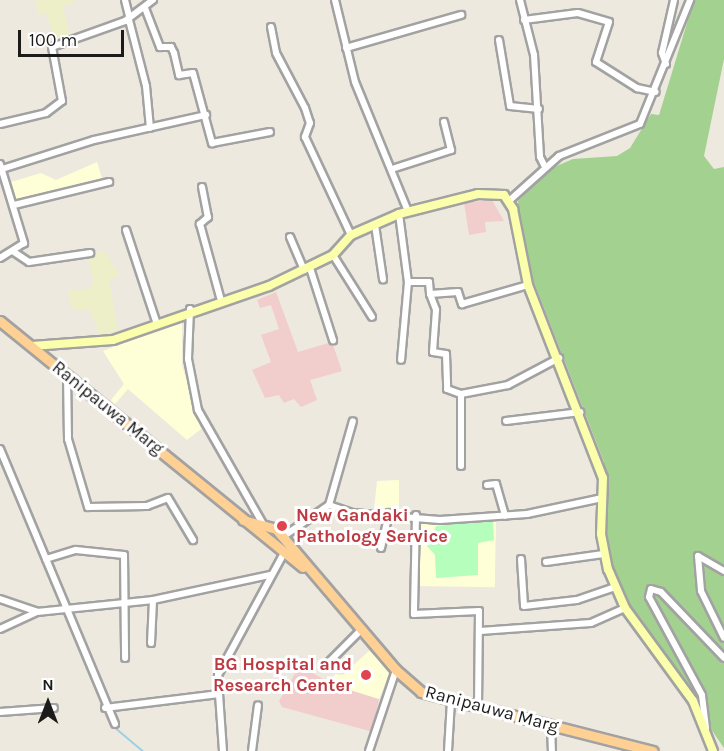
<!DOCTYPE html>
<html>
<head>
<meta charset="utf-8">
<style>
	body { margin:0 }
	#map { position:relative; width:724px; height:751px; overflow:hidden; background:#eee9df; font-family:Karla,sans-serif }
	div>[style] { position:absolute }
	.commercial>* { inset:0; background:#f1cdcc }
	.education>* { inset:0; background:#ffffd7; transform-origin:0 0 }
	.farmland>* { inset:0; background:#ecefc8 }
	.forest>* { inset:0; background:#a3d190 }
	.park>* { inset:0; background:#b6febc }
	.stream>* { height:2px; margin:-1px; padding:0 1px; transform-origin:1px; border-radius:1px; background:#9bd1e0 }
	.roads { filter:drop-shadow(2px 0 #a2a2a2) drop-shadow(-2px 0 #a2a2a2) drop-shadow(0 2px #a2a2a2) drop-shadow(0 -2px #a2a2a2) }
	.street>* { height:6px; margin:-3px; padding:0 3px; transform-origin:3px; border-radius:3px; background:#fff }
	.secondary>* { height:8px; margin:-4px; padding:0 4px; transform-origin:4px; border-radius:4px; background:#fbffac }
	.primary>* { height:9px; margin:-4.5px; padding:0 4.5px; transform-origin:4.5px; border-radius:4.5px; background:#ffd093 }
	.dots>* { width:16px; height:16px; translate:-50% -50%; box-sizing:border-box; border:3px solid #fff; border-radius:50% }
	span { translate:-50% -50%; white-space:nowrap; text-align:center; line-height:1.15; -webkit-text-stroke:6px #fff; paint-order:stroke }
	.street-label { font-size:18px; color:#1b1b1b }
	.health-label { font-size:18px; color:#be3a42; font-weight:700 }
	.left { translate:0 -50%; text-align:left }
	.right { translate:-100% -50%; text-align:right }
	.north { position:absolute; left:18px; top:673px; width:60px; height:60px; -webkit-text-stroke:4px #fff; paint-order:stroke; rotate:0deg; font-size:16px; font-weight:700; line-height:24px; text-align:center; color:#1b1b1b }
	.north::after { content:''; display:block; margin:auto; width:21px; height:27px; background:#1b1b1b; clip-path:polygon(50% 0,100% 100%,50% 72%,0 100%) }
	.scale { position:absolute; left:18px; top:30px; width:106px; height:27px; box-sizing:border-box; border:3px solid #1b1b1b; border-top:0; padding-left:8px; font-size:18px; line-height:21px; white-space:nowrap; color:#1b1b1b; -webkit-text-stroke:4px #fff; paint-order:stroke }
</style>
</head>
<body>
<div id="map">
	<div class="commercial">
		<div style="clip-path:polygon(492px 200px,504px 221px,485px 222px,486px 232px,469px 235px,464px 203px)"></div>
		<div style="clip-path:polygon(276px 292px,298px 352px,332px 342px,342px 371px,310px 380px,317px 400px,301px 407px,294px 399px,284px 403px,279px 395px,265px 398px,252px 370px,271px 362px,261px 335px,279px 329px,271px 305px,260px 308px,257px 300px)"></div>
		<div style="clip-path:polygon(300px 665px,331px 684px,379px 699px,373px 732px,282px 707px,279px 701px)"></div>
	</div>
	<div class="education">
		<div style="clip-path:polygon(97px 162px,103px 181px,17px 202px,11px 182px,41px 173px,56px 180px)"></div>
		<div style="clip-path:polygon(182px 320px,182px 365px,201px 429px,187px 440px,128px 389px,115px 404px,111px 400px,124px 384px,103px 351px)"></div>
		<div style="clip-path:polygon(399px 480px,399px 511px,374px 510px,377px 481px)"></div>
		<div style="left:417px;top:518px;width:79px;height:68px;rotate:1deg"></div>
		<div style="clip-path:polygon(369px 651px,391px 669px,379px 699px,331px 684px,335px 674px,343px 675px)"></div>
	</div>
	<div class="farmland">
		<div style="clip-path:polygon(35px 0,76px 0,63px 8px,70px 35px,54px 39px,47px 14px,39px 15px)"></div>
		<div style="clip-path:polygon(105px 251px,119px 274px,109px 281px,118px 330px,101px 337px,89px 309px,73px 310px,67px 291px,87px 289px,94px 282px,87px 256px)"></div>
	</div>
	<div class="forest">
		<div style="clip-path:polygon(694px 0,724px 0,724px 59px,704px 156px,714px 169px,724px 167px,724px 748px,628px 609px,608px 563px,604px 462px,523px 254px,517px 217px,518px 201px,547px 170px,573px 159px,617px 156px,630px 148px,651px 114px,659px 115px)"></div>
	</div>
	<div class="park">
		<div style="clip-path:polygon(493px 520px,494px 540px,478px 543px,478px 575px,436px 578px,435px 555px,427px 546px,436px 526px)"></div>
	</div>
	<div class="stream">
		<div style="left:114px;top:727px;width:38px;rotate:40deg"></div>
	</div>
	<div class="roads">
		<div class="street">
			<div style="left:125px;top:0;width:16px;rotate:76deg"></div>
			<div style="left:335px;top:0;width:84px;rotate:76.3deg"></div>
			<div style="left:355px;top:82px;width:139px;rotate:67.7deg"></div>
			<div style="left:520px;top:0;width:57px;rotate:75.7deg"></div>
			<div style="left:534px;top:55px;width:102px;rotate:86.6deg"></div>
			<div style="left:540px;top:157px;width:11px;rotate:63deg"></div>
			<div style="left:145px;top:8px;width:42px;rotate:69deg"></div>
			<div style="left:160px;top:47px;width:11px"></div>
			<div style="left:171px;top:47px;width:7px;rotate:63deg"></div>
			<div style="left:174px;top:53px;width:23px;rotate:77deg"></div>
			<div style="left:179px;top:75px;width:14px;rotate:-8deg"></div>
			<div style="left:193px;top:73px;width:73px;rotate:74.8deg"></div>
			<div style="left:212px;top:143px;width:59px;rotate:-10.7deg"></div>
			<div style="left:129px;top:20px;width:68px;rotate:75.6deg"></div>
			<div style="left:146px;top:86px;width:42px;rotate:84.6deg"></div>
			<div style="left:524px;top:20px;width:54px;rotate:-7.4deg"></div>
			<div style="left:578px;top:13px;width:32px;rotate:16deg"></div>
			<div style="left:609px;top:22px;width:42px;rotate:108deg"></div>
			<div style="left:596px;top:62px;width:49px;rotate:32.4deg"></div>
			<div style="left:637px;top:88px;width:19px;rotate:12deg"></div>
			<div style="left:271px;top:27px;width:26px;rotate:79deg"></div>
			<div style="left:276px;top:53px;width:62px;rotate:62.2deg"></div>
			<div style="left:305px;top:108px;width:16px;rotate:72deg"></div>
			<div style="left:310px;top:123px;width:15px;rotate:110deg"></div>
			<div style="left:305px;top:137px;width:108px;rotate:64.9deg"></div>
			<div style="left:499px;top:40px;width:67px;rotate:80.5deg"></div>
			<div style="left:510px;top:106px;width:29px;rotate:6deg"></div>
			<div style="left:346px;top:48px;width:120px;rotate:-16deg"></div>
			<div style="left:666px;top:64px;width:12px;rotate:-110deg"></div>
			<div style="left:662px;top:53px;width:54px;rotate:-77.2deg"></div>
			<div style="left:0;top:124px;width:47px;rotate:-13.4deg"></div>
			<div style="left:46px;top:113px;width:20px;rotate:-37deg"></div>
			<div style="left:62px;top:101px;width:55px;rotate:-100.5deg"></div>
			<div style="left:52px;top:47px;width:77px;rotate:-19.6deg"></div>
			<div style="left:125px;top:21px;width:35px;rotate:-37deg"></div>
			<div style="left:0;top:164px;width:83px;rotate:73.1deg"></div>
			<div style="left:24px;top:243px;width:28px;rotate:148deg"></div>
			<div style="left:395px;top:168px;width:59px;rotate:-17.8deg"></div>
			<div style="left:451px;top:150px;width:29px;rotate:-104deg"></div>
			<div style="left:2px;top:169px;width:96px;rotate:-17.5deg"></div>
			<div style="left:94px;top:140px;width:115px;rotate:-12.6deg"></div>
			<div style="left:202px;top:187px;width:31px;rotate:79deg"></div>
			<div style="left:208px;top:217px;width:11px;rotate:139deg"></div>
			<div style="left:200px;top:224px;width:80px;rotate:74.7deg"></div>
			<div style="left:510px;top:200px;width:66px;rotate:-41.9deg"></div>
			<div style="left:559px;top:156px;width:87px;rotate:-21.6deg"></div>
			<div style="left:640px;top:124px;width:134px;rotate:-68deg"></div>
			<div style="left:14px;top:205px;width:98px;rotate:-13.6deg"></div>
			<div style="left:399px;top:214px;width:69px;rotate:82.5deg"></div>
			<div style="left:408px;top:282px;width:78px;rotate:95.1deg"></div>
			<div style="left:375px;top:225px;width:55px;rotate:81.6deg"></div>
			<div style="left:126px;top:230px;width:96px;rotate:71.8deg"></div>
			<div style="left:290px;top:237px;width:36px;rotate:67deg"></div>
			<div style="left:14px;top:252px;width:18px;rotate:34deg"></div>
			<div style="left:29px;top:262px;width:62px;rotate:-8.4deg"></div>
			<div style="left:333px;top:255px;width:73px;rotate:57.8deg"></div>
			<div style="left:310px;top:268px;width:76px;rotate:72.3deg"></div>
			<div style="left:408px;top:282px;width:21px"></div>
			<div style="left:429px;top:282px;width:12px;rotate:85deg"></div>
			<div style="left:430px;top:294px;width:28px;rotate:-4deg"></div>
			<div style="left:458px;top:292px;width:13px;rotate:72deg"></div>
			<div style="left:462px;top:304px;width:69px;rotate:-16.1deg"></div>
			<div style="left:430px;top:294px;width:17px;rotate:69deg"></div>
			<div style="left:436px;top:310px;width:42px;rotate:94.1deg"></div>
			<div style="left:433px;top:352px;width:13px;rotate:9deg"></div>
			<div style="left:446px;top:354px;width:35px;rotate:88deg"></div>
			<div style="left:447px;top:389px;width:15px;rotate:20deg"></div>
			<div style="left:190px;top:309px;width:50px;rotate:92.3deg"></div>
			<div style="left:188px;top:359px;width:52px;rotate:78.9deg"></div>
			<div style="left:198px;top:410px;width:131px;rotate:60.3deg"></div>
			<div style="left:67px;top:375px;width:64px;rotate:89.1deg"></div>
			<div style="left:68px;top:439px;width:71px;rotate:73.6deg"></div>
			<div style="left:88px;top:507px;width:59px;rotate:-1deg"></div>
			<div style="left:147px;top:506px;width:22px;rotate:-21deg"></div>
			<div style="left:168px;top:498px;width:49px;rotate:59.2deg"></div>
			<div style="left:506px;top:421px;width:75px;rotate:-6.9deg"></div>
			<div style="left:0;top:449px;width:298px;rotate:67.3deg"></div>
			<div style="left:461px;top:466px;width:72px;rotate:-90deg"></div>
			<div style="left:461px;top:394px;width:48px;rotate:-10.8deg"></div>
			<div style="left:508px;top:385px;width:58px;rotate:-27.9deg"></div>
			<div style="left:487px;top:485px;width:9px;rotate:-6deg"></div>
			<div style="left:496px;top:484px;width:33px;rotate:74deg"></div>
			<div style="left:329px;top:505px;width:24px;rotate:19deg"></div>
			<div style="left:352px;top:513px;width:88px;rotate:4.5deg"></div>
			<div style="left:440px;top:520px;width:87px;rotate:-3.9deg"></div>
			<div style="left:527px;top:514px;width:77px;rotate:-12deg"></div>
			<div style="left:416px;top:515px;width:99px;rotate:91.2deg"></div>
			<div style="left:414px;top:614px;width:65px;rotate:-2.6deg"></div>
			<div style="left:479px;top:611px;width:97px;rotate:90.6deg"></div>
			<div style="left:284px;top:536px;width:55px;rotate:-34.6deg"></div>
			<div style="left:329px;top:505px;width:87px;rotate:-74.1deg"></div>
			<div style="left:381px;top:548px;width:36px;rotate:-77deg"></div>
			<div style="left:46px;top:559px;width:31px;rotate:-17deg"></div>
			<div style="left:76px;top:550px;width:48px;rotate:5.9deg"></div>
			<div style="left:124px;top:555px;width:103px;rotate:89.4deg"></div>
			<div style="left:521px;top:559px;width:47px;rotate:86.3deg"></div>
			<div style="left:524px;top:606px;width:53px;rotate:-6.5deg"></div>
			<div style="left:577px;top:600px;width:40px;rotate:-18.9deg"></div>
			<div style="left:546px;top:562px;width:58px;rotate:-8deg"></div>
			<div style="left:724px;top:571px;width:30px;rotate:-150deg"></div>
			<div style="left:698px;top:556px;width:35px;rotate:85deg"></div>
			<div style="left:701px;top:591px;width:52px;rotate:63.9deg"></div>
			<div style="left:0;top:599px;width:39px;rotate:19deg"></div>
			<div style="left:0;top:629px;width:41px;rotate:-24.7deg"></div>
			<div style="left:37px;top:612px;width:117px;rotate:-5.9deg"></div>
			<div style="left:153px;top:600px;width:120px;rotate:-12.1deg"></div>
			<div style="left:480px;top:631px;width:111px;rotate:-4.1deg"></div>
			<div style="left:591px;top:623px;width:37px;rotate:-24deg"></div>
			<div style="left:151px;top:643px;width:43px;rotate:-87.3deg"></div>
			<div style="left:330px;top:661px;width:44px;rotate:-45deg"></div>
			<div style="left:219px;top:694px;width:19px;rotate:-93deg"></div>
			<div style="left:218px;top:675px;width:136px;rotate:-61.6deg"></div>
			<div style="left:105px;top:708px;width:115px;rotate:-7deg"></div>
			<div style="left:219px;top:694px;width:57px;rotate:86deg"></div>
			<div style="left:0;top:712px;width:54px;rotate:-4.2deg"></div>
			<div style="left:551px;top:725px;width:26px;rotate:88deg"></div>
			<div style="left:706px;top:728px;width:33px;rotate:-97deg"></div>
			<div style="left:702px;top:695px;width:111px;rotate:-118.4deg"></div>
			<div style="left:649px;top:597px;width:8px;rotate:-76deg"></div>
			<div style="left:651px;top:589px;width:10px;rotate:17deg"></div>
			<div style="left:661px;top:592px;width:91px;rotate:46.3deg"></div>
			<div style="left:252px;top:751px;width:46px;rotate:-82.6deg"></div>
			<div style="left:369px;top:751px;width:85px;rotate:-71.6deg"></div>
			<div style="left:448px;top:751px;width:50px;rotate:-86.6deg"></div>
		</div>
		<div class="secondary">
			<div style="left:32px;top:346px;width:81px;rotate:-4.2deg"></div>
			<div style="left:113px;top:340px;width:165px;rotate:-19.1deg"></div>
			<div style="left:269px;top:286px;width:71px;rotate:-25.8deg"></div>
			<div style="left:333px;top:255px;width:27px;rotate:-48deg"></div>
			<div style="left:351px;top:235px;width:52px;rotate:-23.6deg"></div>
			<div style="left:399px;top:214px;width:81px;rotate:-14.2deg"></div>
			<div style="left:478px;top:194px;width:26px;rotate:2deg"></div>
			<div style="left:504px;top:195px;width:17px;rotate:57deg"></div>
			<div style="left:513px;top:209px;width:77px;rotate:78.8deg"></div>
			<div style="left:528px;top:285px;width:207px;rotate:68.8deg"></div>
			<div style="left:603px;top:478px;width:56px;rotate:92deg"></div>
			<div style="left:601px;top:534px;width:36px;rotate:79deg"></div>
			<div style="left:608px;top:569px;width:43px;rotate:66.4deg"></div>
			<div style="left:625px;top:608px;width:115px;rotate:53.8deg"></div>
			<div style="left:693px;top:701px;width:54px;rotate:68.2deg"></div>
		</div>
		<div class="primary">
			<div style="left:0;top:321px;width:390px;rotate:39.1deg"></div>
			<div style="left:243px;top:520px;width:34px;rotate:15deg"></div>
			<div style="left:276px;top:529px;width:185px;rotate:49.6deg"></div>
			<div style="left:396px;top:670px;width:33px;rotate:41deg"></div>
			<div style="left:421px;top:692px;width:239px;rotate:14.3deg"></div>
		</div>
	</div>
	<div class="dots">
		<div style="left:282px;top:526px;background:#e0444e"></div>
		<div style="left:366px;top:675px;background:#e0444e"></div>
	</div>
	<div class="street-label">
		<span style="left:108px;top:408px;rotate:39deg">Ranipauwa Marg</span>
		<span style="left:492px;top:709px;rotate:15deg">Ranipauwa Marg</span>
	</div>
	<div class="health-label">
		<span class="left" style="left:296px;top:526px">New Gandaki<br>Pathology Service</span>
		<span class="right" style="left:352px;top:675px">BG Hospital and<br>Research Center</span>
	</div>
	<div class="north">N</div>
	<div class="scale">100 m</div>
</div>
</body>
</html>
